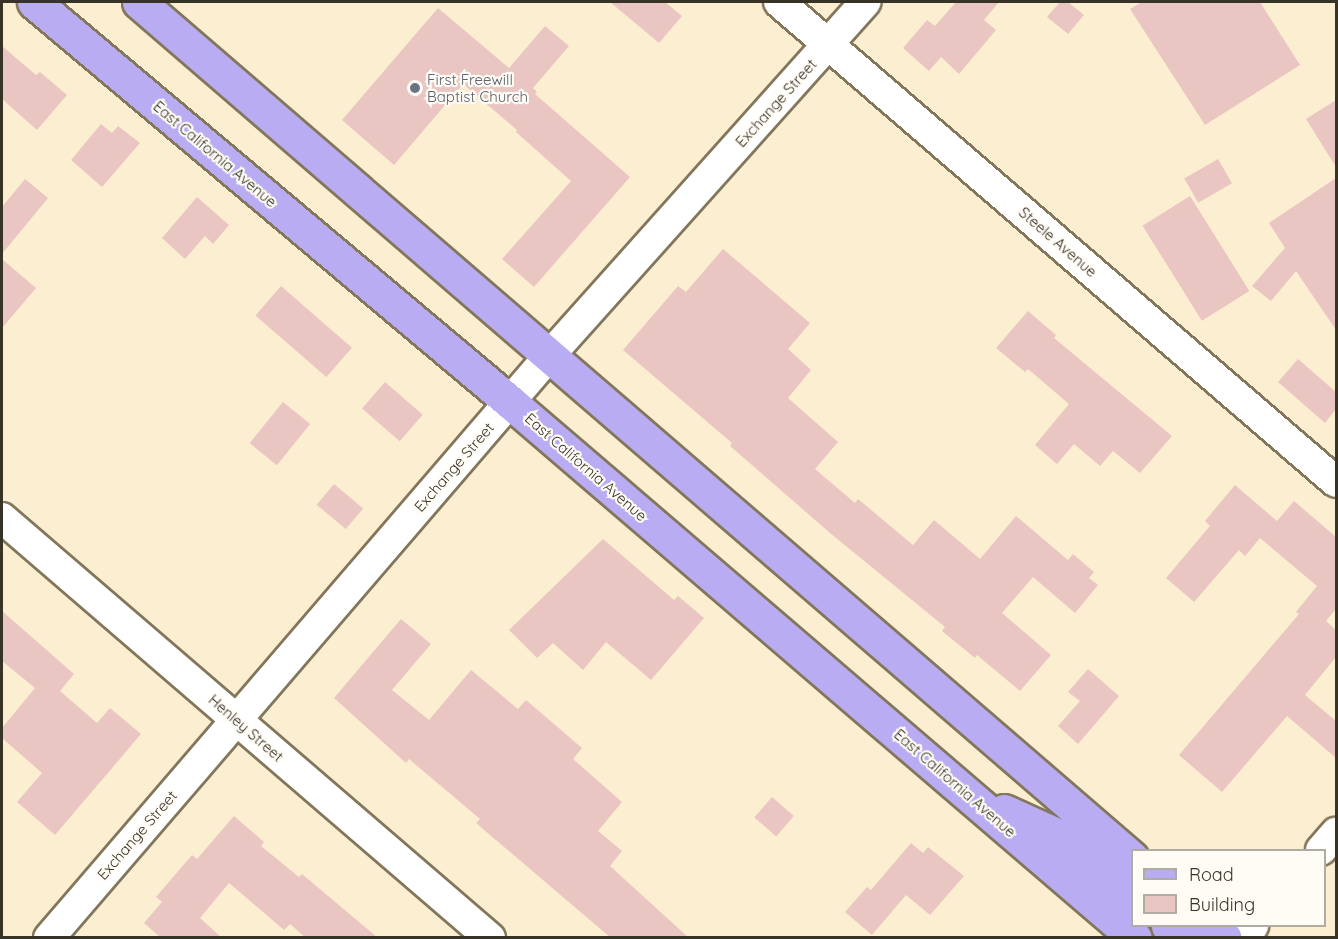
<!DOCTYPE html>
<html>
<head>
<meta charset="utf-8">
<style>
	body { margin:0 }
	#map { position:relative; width:1338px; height:939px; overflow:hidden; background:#fceed0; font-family:Quicksand,sans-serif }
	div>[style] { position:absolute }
	.building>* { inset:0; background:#eac6c2; transform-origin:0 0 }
	.roads { filter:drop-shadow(2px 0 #82765b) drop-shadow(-2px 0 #82765b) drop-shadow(0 2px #82765b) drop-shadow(0 -2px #82765b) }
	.minor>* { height:30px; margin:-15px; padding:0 15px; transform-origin:15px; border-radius:15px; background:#fff }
	.primary>* { height:33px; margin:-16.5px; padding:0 16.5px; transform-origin:16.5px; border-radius:16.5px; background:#b9acf2 }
	.dots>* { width:16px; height:16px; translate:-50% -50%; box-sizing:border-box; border:3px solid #fffcf6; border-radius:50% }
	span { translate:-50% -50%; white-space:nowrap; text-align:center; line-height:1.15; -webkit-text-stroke:4.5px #fffcf6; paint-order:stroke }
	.worship-label { font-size:15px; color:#5b616d }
	.left { translate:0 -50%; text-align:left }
	.street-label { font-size:15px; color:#383327 }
	.frame { position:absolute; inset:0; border:3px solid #383327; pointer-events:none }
	.legend { position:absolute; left:1131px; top:849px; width:195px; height:78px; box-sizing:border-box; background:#fffcf6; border:2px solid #afaca3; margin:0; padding:8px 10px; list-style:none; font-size:18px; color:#383327 }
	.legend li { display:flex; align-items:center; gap:12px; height:30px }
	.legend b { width:30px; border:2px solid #afaca3 }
</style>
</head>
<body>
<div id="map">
	<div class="building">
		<div style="clip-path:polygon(610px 2px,665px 2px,682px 16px,659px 43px)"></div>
		<div style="clip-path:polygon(956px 2px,999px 2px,984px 20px,996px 30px,959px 74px,941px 57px,929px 71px,903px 48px,927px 20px,935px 26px)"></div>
		<div style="clip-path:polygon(1060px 2px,1068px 2px,1084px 15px,1068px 34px,1047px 17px)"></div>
		<div style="clip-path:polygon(1142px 2px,1260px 2px,1300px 65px,1205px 125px,1130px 9px)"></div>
		<div style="clip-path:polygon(438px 8px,509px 68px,545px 26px,569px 46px,533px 88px,537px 92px,535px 94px,630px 177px,534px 287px,502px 259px,571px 181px,516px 132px,517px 130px,463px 84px,394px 165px,342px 120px)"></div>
		<div style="clip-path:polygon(2px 46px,36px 75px,40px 72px,67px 95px,37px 130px,2px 99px)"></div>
		<div style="clip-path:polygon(1336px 100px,1336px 167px,1306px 119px)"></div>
		<div style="clip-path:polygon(101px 124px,112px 133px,118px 126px,140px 143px,102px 187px,71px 160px)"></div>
		<div style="left:1218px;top:159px;width:28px;height:39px;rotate:60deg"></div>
		<div style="clip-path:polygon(1336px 178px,1336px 330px,1296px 271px,1271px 301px,1252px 286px,1285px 248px,1269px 223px)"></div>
		<div style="clip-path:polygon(25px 179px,48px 198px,2px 254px,2px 207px)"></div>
		<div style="left:1190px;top:196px;width:112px;height:56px;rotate:58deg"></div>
		<div style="clip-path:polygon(197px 197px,229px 225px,213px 244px,205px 236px,185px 259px,162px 238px)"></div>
		<div style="clip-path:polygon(723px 249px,810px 323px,788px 349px,811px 370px,788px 398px,838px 442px,815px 469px,855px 503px,858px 499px,913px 545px,934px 520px,980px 559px,1016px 516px,1068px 560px,1073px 554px,1094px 572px,1089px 578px,1098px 585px,1075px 613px,1033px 577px,1002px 613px,1051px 655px,1020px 691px,977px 655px,975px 658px,942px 631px,945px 627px,830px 533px,730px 446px,732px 443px,623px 350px,678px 286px,686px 292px)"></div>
		<div style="clip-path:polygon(2px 259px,36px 288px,2px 328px)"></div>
		<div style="left:281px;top:286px;width:94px;height:39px;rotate:41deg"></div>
		<div style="clip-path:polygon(1028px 311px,1056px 335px,1054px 338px,1172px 436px,1140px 473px,1113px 451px,1100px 466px,1074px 444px,1057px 464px,1035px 445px,1069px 404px,1028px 369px,1025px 372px,996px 348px)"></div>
		<div style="clip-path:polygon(1298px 359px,1336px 392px,1336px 409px,1325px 423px,1278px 382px)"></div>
		<div style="left:385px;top:382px;width:50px;height:35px;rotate:41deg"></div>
		<div style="left:283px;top:402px;width:35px;height:53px;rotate:39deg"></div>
		<div style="left:334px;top:484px;width:38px;height:27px;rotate:40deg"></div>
		<div style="clip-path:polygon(1235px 485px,1277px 521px,1294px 501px,1336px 537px,1336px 609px,1326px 621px,1336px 630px,1336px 657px,1305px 695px,1336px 721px,1336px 758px,1287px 716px,1222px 792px,1179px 755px,1299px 614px,1296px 612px,1317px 586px,1260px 538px,1245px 556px,1239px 550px,1194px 602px,1166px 578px,1210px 526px,1205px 521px)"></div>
		<div style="clip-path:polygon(603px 539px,674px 600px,678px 596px,704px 618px,651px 680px,606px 642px,583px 670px,553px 643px,537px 658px,509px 630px)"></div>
		<div style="clip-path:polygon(2px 611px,74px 674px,60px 691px,97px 723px,110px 708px,141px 734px,55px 835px,17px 802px,42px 773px,2px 738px,2px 728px,35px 688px,2px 661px)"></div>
		<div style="clip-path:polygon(401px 619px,431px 644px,392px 690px,429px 720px,471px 670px,518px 709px,526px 700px,582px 748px,573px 759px,622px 802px,598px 831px,622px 851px,610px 866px,689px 938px,611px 938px,476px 823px,480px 819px,409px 759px,406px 763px,334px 698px)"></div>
		<div style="clip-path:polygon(1088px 669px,1119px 696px,1078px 744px,1058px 726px,1080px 701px,1068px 692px)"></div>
		<div style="left:772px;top:797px;width:29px;height:27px;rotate:41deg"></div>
		<div style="clip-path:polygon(234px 816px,264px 842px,261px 846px,299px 877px,302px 874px,378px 938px,306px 938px,290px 924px,284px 930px,229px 883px,200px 918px,222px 938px,161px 938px,144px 923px,162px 902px,156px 897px,192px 855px,197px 859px)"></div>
		<div style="clip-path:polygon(911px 843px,923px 853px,928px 847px,964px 876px,930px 915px,906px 895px,872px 935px,845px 912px,867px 887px,871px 890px)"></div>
	</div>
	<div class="roads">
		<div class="minor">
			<div style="left:779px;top:2px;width:735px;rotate:40.75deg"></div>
			<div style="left:2px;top:518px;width:644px;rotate:40.72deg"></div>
			<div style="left:1321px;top:850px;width:23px;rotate:-49deg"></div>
			<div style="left:49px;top:938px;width:767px;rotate:-49.33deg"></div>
			<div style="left:549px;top:356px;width:475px;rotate:-48.2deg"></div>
			<div style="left:1243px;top:938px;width:16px;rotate:-50deg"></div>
		</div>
		<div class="primary">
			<div style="left:34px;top:2px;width:622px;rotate:40.04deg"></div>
			<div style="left:510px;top:402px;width:823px;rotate:40.62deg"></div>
			<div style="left:139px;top:2px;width:1311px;rotate:40.76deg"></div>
			<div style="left:1004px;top:811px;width:63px;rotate:24.5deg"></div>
			<div style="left:1061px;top:837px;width:93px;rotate:40.2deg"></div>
			<div style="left:1168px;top:926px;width:22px;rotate:34deg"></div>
			<div style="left:1211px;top:926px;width:18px;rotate:41deg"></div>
		</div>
	</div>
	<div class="dots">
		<div style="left:415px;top:88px;background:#6b7280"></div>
	</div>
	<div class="worship-label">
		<span class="left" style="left:427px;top:88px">First Freewill<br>Baptist Church</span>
	</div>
	<div class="street-label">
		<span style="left:776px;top:103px;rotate:-48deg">Exchange Street</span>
		<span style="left:215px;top:154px;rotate:40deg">East California Avenue</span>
		<span style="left:1058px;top:242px;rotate:41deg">Steele Avenue</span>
		<span style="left:454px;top:467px;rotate:-49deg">Exchange Street</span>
		<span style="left:586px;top:467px;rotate:41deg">East California Avenue</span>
		<span style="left:246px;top:728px;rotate:41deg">Henley Street</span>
		<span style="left:955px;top:783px;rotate:41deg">East California Avenue</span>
		<span style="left:137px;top:835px;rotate:-49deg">Exchange Street</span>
	</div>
	<div class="frame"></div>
	<ul class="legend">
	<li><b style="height:8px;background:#b9acf2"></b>Road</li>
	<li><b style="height:16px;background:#eac6c2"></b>Building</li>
	</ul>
</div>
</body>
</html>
